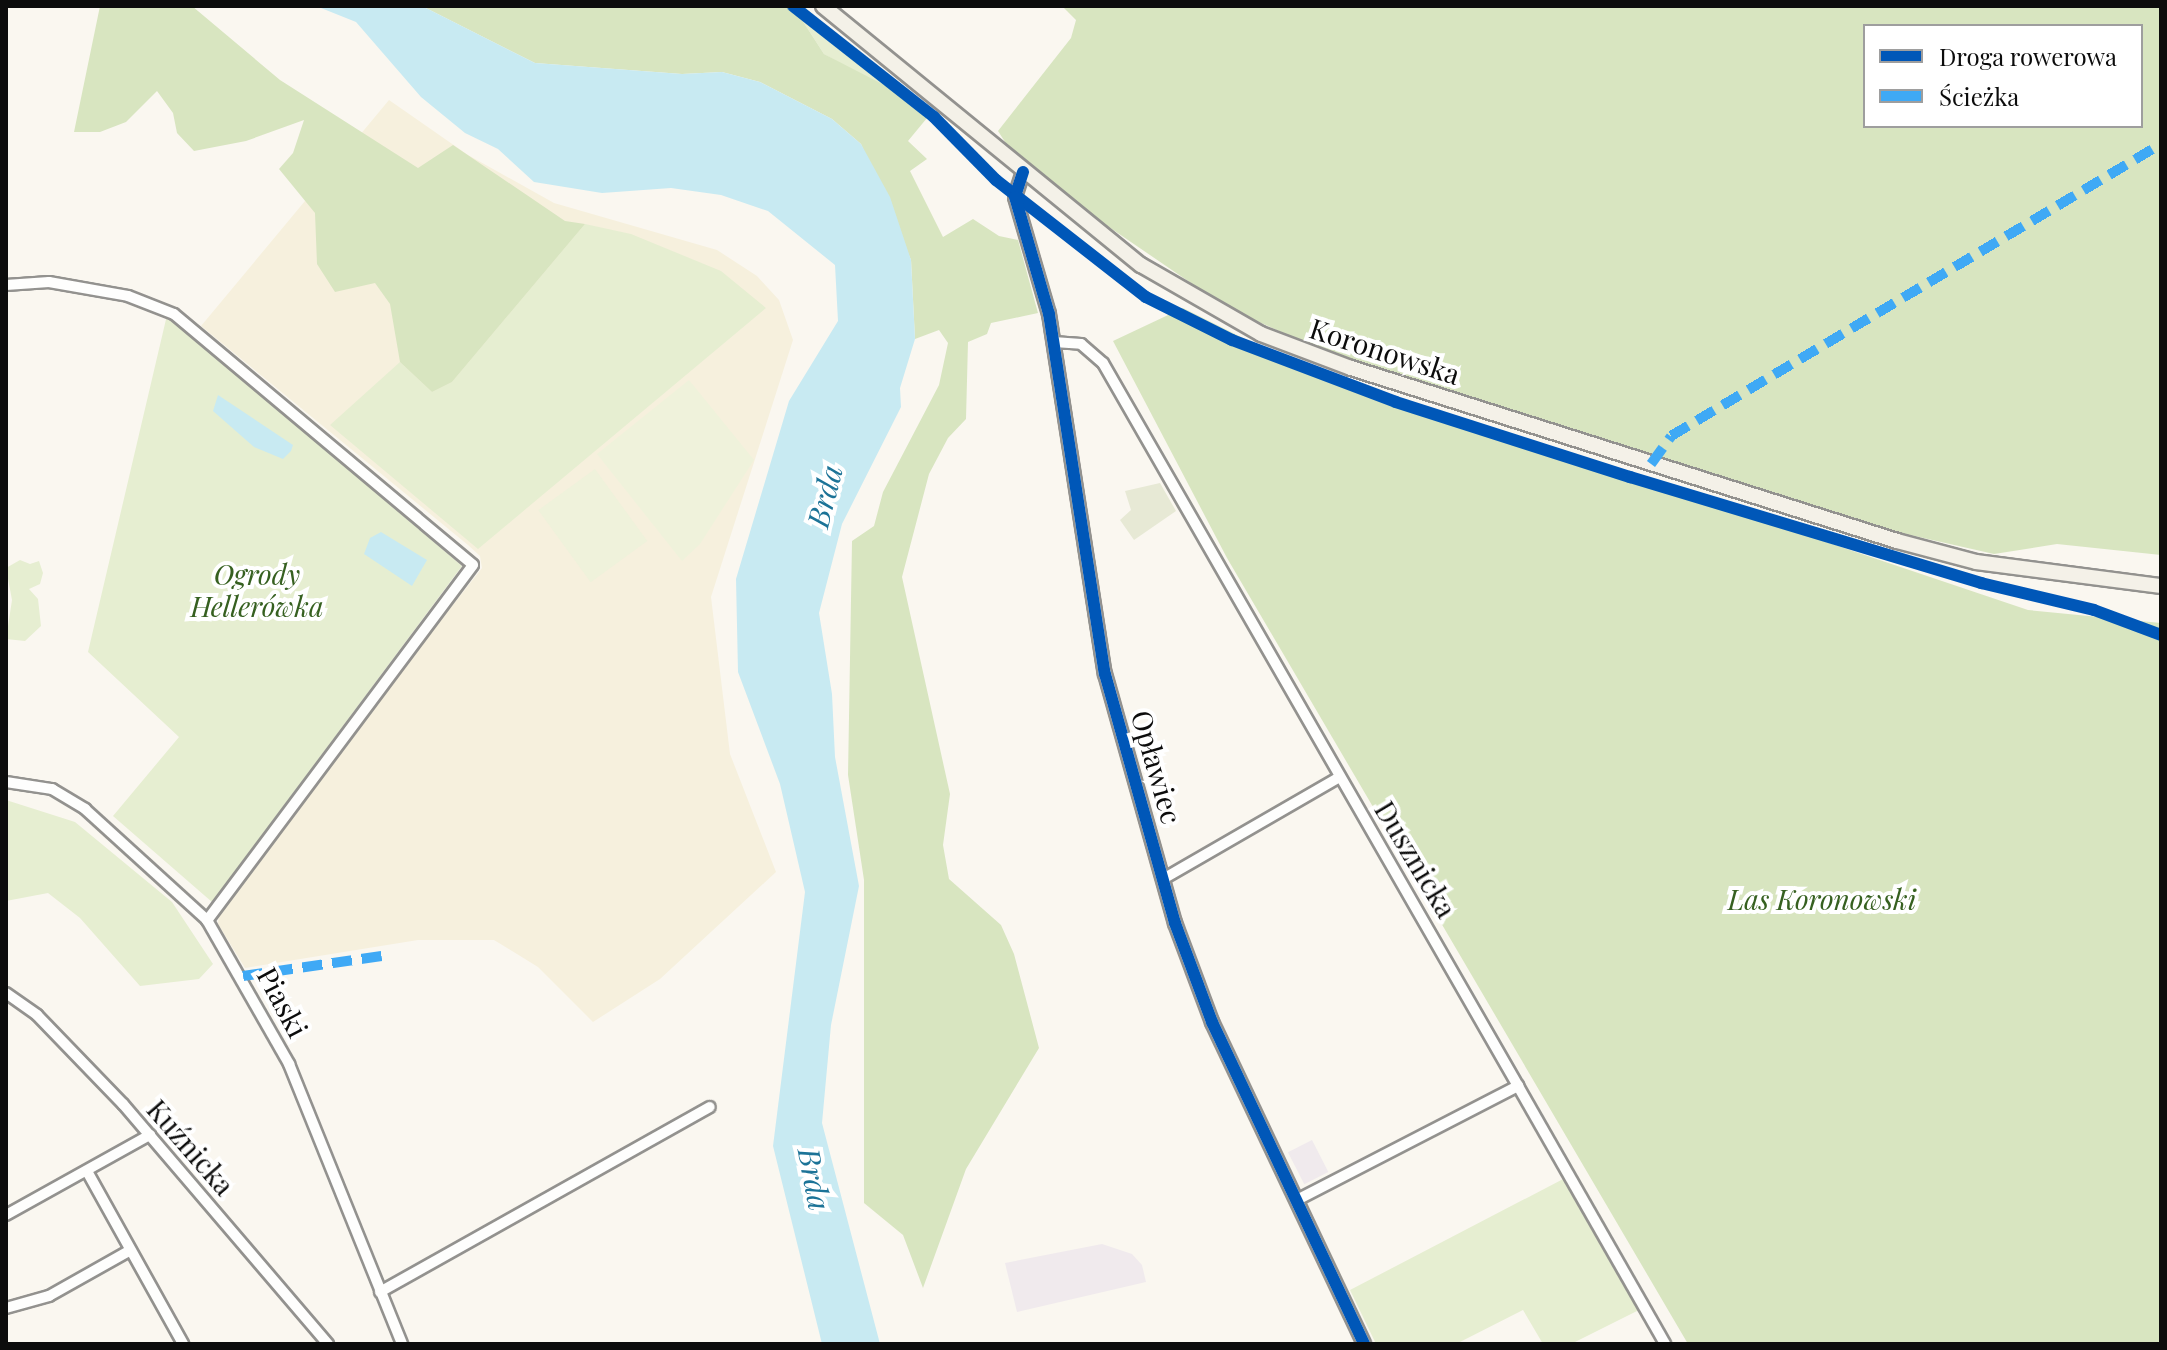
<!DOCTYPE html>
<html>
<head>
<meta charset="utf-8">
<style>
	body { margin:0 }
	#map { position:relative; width:2167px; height:1350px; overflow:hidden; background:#faf7f0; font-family:"Playfair Display",serif }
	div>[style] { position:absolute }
	.industrial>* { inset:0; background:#f0eaed; transform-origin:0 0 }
	.farmland>* { inset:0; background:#f6f0dd }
	.green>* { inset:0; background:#e6eed1 }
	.forest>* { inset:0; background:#d8e5c0 }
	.cemetery>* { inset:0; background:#e7e9d5 }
	.pitch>* { inset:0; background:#eff2db; transform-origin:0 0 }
	.water>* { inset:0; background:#c8eaf2 }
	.roads { filter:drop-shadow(2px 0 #93928f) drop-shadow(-2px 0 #93928f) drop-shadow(0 2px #93928f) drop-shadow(0 -2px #93928f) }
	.minor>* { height:10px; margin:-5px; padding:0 5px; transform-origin:5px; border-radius:5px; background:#fefefd }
	.tertiary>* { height:12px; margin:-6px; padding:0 6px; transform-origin:6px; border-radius:6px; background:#fefefd }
	.secondary>* { height:14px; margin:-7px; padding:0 7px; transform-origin:7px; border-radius:7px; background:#f4f1e8 }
	.quiet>* { height:10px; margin-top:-5px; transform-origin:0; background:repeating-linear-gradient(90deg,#3fa9f5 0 20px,transparent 0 30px) }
	.cycleway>* { height:12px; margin:-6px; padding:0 6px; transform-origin:6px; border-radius:6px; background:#0057b8 }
	span { translate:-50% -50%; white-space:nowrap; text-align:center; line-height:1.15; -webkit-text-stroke:8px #fff; paint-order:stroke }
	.street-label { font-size:28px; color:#0c0c0c }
	.park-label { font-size:28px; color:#366020; font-style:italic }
	.water-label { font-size:30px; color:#1c7397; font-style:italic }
	.frame { position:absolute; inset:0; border:8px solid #0c0c0c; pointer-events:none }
	.legend { position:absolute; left:1863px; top:24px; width:280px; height:104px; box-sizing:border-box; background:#fff; border:2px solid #9e9e9e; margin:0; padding:10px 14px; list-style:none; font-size:24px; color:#0c0c0c }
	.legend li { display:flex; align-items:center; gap:16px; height:40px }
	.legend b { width:40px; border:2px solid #9e9e9e }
</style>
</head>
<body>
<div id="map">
	<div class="industrial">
		<div style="left:1312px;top:1140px;width:36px;height:27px;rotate:63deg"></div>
		<div style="clip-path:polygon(1102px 1244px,1132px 1254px,1142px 1265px,1146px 1282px,1017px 1312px,1005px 1263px)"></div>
	</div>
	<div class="farmland">
		<div style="clip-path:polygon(389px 100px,468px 155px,554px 203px,717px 250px,757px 276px,779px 300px,793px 340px,711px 597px,730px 754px,776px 872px,660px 979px,593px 1022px,538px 967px,494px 940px,418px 940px,245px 968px,218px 924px,219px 914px,347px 739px,482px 568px,480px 556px,468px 545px,201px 326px)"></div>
	</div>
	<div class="green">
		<div style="clip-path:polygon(793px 6px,805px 6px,818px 26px,876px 64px,900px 85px,908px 102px,824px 54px)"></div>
		<div style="clip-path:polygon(585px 224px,631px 234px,721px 271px,766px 308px,478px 549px,330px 425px,400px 362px,432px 392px,452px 382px)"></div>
		<div style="clip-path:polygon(167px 315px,462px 566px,212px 902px,113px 816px,179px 737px,88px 652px)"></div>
		<div style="clip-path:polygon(20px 560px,30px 564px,39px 561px,43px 573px,40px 584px,29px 589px,38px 599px,41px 626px,25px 641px,6px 639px,12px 600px,6px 568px)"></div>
		<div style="clip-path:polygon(6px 800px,75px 822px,172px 902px,213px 964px,199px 979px,140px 986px,80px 918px,48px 893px,6px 901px)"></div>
		<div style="clip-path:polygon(1567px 1177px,1639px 1310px,1571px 1344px,1543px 1344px,1523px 1310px,1456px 1344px,1376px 1344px,1350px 1290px)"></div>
	</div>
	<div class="forest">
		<div style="clip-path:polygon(100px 6px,192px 6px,280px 80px,418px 168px,453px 145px,565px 221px,585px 224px,452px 382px,432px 392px,400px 362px,390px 304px,375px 283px,335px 292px,317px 264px,315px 213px,279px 169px,293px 153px,304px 120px,246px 141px,194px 151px,177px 133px,173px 113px,157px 91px,126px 122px,100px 132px,74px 132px)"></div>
		<div style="clip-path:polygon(422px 6px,793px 6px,824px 54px,888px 87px,927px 118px,908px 141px,927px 159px,910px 171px,943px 237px,973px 219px,999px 236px,1018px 240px,1038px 313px,991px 323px,987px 334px,968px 342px,966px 419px,948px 438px,929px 474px,902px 577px,950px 794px,943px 845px,949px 879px,1001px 925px,1014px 954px,1039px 1048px,966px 1169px,923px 1288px,903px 1235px,864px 1203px,864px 880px,848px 775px,852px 541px,874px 526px,883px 492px,939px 385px,948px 343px,939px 330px,915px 339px,911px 260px,861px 144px,832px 119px,760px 82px,722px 72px,682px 74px,535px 63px)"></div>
		<div style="clip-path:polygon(evenodd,1062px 6px,2161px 6px,2161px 555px,2057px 544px,1994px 554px,1897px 532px,1325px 351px,1229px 309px,1087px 212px,1007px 145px,998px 131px,1071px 38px,1076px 20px,1062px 6px,1865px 26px,2141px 26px,2141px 126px,1865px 126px,1865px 26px)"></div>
		<div style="clip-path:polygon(1183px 308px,1287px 360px,2028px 610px,2161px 623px,2161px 1344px,1688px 1344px,1227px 558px,1113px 341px)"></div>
	</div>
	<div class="cemetery">
		<div style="clip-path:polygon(1160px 483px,1176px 511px,1134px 540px,1120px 520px,1131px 510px,1125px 491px)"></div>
	</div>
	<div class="pitch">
		<div style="clip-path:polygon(689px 380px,754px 460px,700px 544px,682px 561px,597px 454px)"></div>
		<div style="left:595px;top:469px;width:89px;height:70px;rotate:54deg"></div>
	</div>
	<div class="water">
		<div style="clip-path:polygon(316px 6px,422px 6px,535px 63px,682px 74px,722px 72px,760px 82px,832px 119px,861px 144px,890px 197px,911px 260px,915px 339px,900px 388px,901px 407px,842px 524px,819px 613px,832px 694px,835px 757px,859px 886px,831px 1025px,822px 1123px,880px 1344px,822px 1344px,773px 1146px,805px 892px,780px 784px,738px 672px,736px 579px,789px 401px,838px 321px,835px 265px,768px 211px,721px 195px,671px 188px,602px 193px,534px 182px,498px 149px,465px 133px,421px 97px,356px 22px)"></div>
		<div style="clip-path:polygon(218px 395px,293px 445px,291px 451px,283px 459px,254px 447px,213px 411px)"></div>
		<div style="clip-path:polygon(381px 532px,427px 560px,412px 586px,364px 554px,370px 538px)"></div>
	</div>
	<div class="roads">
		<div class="minor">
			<div style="left:6px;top:285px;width:43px;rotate:-4deg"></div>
			<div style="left:49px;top:282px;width:80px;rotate:10deg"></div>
			<div style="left:128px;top:296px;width:49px;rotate:21.4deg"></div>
			<div style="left:174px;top:314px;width:390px;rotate:40deg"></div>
			<div style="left:473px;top:565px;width:444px;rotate:126.8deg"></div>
			<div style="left:1054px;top:342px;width:27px;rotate:4deg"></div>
			<div style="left:1081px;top:344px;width:29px;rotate:41deg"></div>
			<div style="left:1103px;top:363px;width:834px;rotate:60.14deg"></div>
			<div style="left:6px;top:782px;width:47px;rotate:8.7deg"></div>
			<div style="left:52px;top:789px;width:39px;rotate:31deg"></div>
			<div style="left:85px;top:809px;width:165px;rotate:42.3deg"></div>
			<div style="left:207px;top:920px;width:166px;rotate:60.3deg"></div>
			<div style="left:289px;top:1064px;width:302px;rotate:68deg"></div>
			<div style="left:1163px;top:879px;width:204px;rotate:-30deg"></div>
			<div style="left:6px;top:993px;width:38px;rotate:35deg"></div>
			<div style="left:37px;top:1015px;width:124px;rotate:46deg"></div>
			<div style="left:123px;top:1104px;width:316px;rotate:49.5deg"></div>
			<div style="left:88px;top:1173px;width:196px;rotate:60.9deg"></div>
			<div style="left:1297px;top:1200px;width:249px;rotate:-27.3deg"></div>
			<div style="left:1518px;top:1086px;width:297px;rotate:60.3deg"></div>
			<div style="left:6px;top:1215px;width:165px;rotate:-29.1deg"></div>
			<div style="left:380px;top:1292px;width:378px;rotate:-29.3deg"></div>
			<div style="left:6px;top:1308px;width:45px;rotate:-15.6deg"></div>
			<div style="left:49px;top:1296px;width:92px;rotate:-29.4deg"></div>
		</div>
		<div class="tertiary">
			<div style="left:1023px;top:172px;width:26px;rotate:108deg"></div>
			<div style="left:1015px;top:197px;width:122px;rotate:73.8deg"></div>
			<div style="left:1049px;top:314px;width:364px;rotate:81.2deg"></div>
			<div style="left:1105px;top:674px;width:259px;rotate:74.3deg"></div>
			<div style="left:1175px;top:923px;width:106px;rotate:69.5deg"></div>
			<div style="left:1212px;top:1022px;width:356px;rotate:64.7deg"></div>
		</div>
		<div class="secondary">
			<div style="left:823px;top:6px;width:410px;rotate:39.2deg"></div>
			<div style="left:1141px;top:265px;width:138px;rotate:29.9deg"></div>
			<div style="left:1261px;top:334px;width:96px;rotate:20.7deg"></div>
			<div style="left:1351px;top:368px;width:573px;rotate:17.58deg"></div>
			<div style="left:1897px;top:541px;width:82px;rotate:14.9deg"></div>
			<div style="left:1976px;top:562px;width:187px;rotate:7.4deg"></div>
		</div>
	</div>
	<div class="quiet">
		<div style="left:1651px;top:464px;width:34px;rotate:-54deg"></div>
		<div style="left:1671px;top:436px;width:570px;rotate:-30.79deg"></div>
		<div style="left:243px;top:976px;width:140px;rotate:-8.2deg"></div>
	</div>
	<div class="cycleway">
		<div style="left:793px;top:6px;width:179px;rotate:38.2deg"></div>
		<div style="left:934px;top:117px;width:88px;rotate:45.5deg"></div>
		<div style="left:996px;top:180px;width:190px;rotate:38deg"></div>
		<div style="left:1146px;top:297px;width:96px;rotate:26.6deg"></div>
		<div style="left:1232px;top:340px;width:175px;rotate:20.7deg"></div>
		<div style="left:1396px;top:402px;width:246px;rotate:17.8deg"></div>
		<div style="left:1630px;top:477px;width:367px;rotate:16.8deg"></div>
		<div style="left:1981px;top:583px;width:116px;rotate:13.4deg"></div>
		<div style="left:2094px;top:610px;width:72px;rotate:20.5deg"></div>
		<div style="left:1023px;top:172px;width:26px;rotate:108deg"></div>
		<div style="left:1015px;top:197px;width:122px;rotate:73.8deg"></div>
		<div style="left:1049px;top:314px;width:364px;rotate:81.2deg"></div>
		<div style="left:1105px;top:674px;width:259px;rotate:74.3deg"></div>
		<div style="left:1175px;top:923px;width:106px;rotate:69.5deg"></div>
		<div style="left:1212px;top:1022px;width:356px;rotate:64.7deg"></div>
	</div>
	<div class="street-label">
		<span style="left:1385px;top:351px;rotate:18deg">Koronowska</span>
		<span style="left:1157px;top:767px;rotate:74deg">Opławiec</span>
		<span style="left:1416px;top:859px;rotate:59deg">Dusznicka</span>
		<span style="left:283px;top:1002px;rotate:62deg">Piaski</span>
		<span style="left:191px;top:1147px;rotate:49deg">Kuźnicka</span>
	</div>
	<div class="park-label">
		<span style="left:257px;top:590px">Ogrody<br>Hellerówka</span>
		<span style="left:1822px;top:899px">Las Koronowski</span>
	</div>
	<div class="water-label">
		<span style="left:824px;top:496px;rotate:-76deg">Brda</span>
		<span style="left:815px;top:1179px;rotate:79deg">Brda</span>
	</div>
	<div class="frame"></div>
	<ul class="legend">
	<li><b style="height:10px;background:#0057b8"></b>Droga rowerowa</li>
	<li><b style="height:10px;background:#3fa9f5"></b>Ścieżka</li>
	</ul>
</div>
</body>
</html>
